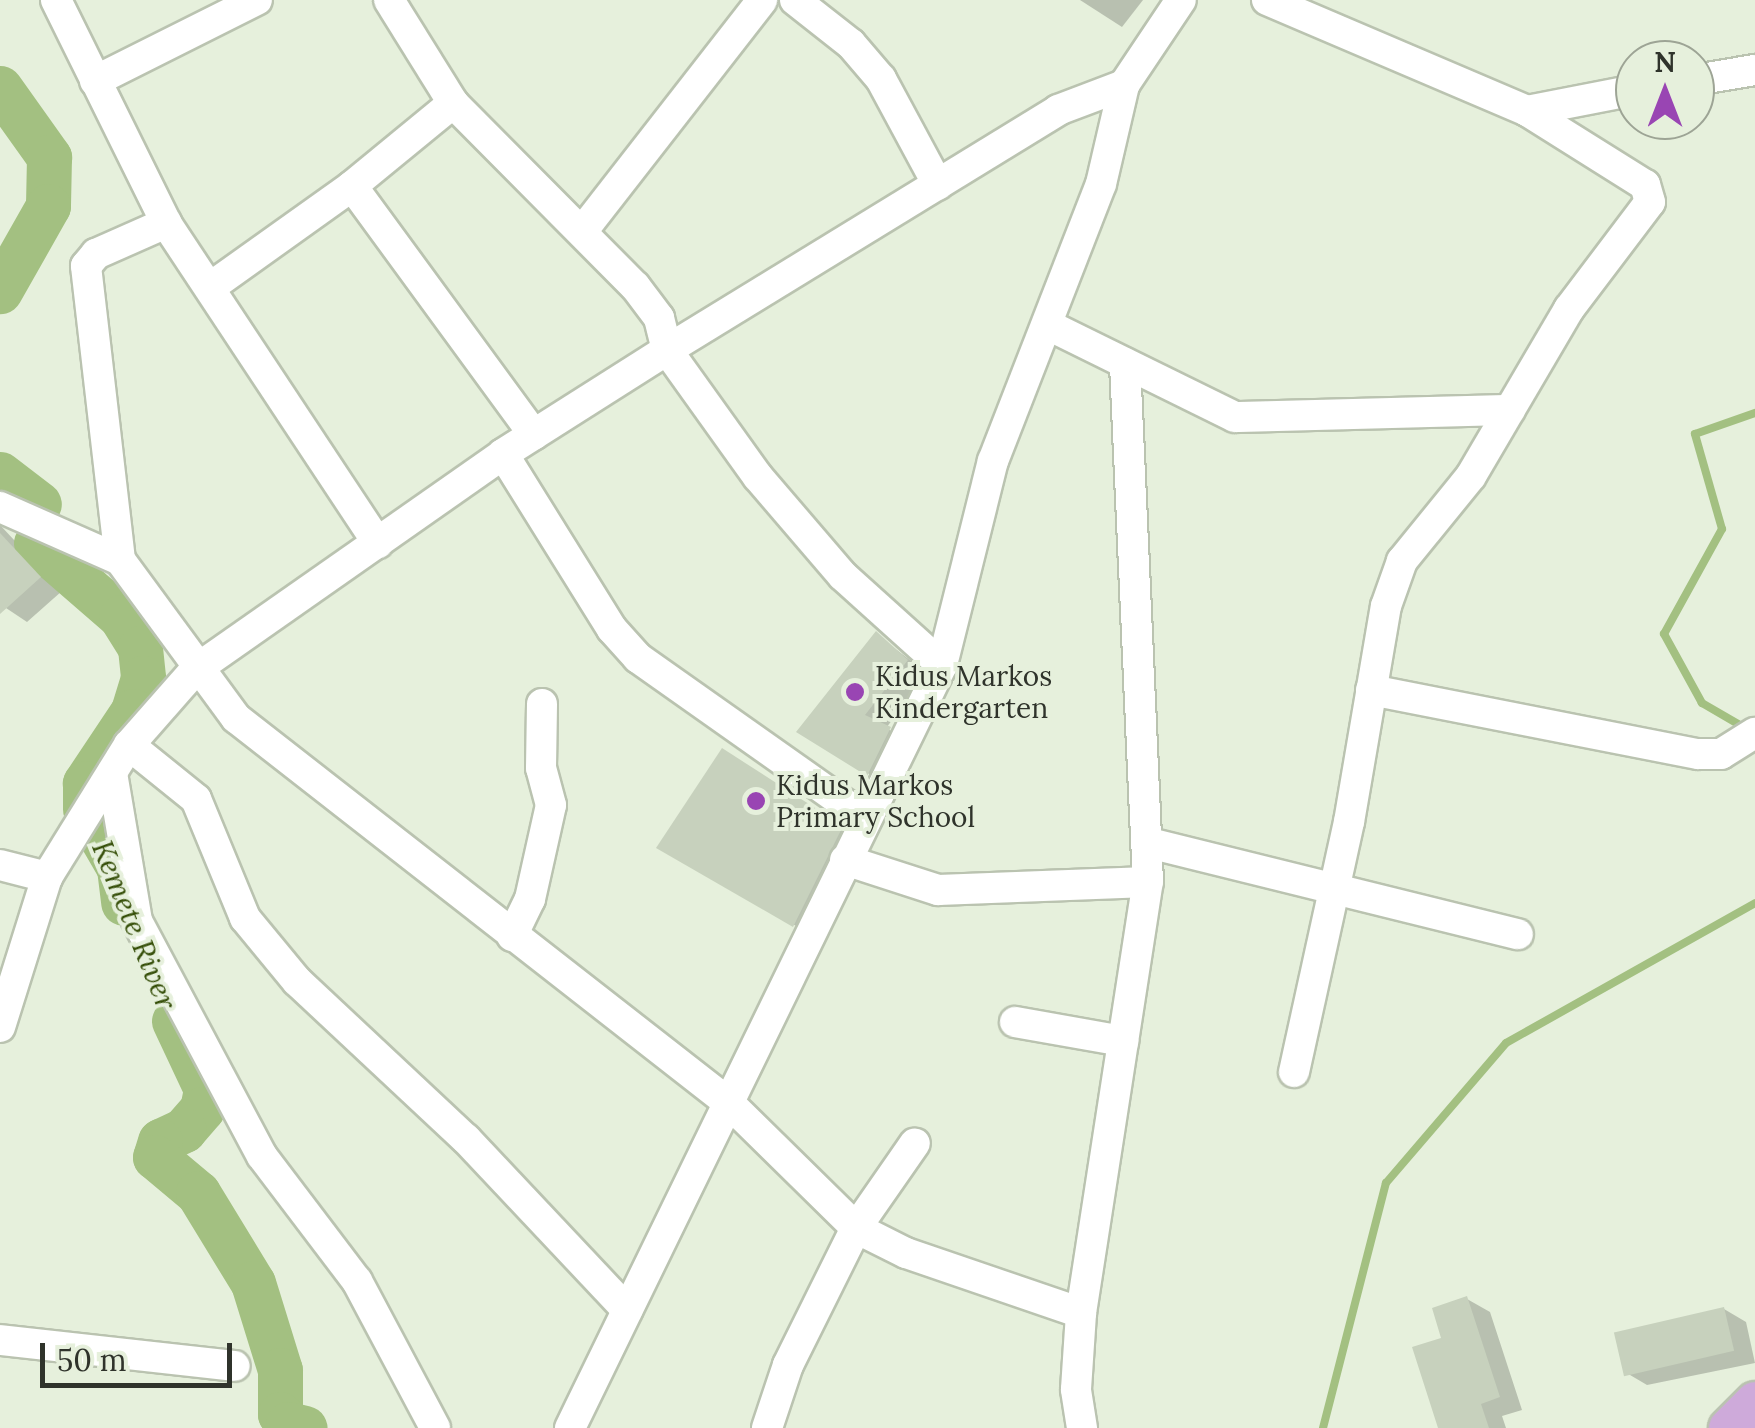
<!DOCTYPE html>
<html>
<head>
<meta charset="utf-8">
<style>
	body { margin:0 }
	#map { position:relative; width:1755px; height:1428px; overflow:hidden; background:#e6f0dc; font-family:Lora,serif }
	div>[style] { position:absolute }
	.shadow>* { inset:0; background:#0003 }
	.stream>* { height:8px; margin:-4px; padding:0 4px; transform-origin:4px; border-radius:4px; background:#a3c081 }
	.river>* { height:45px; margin:-22.5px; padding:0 22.5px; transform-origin:22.5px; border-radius:22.5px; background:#a3c081 }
	.building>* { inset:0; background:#c7d1bd; transform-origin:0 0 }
	.roads { filter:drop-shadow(2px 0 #bac3b0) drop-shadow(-2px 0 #bac3b0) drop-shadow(0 2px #bac3b0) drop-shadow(0 -2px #bac3b0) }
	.minor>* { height:30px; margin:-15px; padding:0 15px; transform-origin:15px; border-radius:15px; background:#fff }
	.major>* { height:38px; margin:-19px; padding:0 19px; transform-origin:19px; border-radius:19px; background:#ceaada }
	.dots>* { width:28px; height:28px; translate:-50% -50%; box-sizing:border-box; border:5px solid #e6f0dc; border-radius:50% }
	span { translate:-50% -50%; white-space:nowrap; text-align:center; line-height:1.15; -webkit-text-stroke:8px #e6f0dc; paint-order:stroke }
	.poi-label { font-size:28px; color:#2f332b }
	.left { translate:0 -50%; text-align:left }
	.water-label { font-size:30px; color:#364f09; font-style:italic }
	.north { position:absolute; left:1615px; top:40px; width:100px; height:100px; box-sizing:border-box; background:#e6f0dc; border:2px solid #9da495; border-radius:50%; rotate:0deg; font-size:28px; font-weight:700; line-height:40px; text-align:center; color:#2f332b }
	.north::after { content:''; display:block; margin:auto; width:35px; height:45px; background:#9945b3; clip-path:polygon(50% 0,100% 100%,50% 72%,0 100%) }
	.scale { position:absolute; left:40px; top:1343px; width:192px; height:45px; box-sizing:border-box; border:5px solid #2f332b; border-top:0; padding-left:12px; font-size:30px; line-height:35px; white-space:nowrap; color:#2f332b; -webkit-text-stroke:8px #e6f0dc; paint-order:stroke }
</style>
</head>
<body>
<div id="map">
	<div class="shadow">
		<div style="clip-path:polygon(1080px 0,1143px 0,1122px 27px)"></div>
		<div style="clip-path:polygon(0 525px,62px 591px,27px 622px,0 604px)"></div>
		<div style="clip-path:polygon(876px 634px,928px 674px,886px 728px,911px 742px,889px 786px,800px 732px)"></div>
		<div style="clip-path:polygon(741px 762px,859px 838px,812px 935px,659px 848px)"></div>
		<div style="clip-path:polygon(1467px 1299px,1490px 1312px,1522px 1410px,1502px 1416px,1506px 1428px,1441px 1428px,1444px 1339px)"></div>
		<div style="clip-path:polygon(1724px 1309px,1746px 1322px,1755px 1363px,1647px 1385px,1625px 1372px)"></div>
	</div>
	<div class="stream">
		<div style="left:1745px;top:728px;width:50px;rotate:-149.8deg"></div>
		<div style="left:1702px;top:703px;width:79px;rotate:-118.8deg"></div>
		<div style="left:1664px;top:634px;width:120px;rotate:-61.1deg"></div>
		<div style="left:1722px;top:529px;width:99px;rotate:-105.9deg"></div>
		<div style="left:1695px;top:434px;width:64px;rotate:-19.3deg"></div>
		<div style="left:1323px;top:1428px;width:253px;rotate:-75.6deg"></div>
		<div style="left:1386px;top:1183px;width:184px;rotate:-49.4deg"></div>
		<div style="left:1506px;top:1043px;width:286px;rotate:-29.3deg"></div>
	</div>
	<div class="river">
		<div style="left:0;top:88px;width:85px;rotate:54.6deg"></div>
		<div style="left:49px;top:157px;width:49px;rotate:91.2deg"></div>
		<div style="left:48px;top:206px;width:98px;rotate:119.5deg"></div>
		<div style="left:0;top:474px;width:49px;rotate:37.6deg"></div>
		<div style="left:36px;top:543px;width:113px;rotate:41deg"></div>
		<div style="left:121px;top:617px;width:36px;rotate:58deg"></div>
		<div style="left:140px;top:648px;width:30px;rotate:84deg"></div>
		<div style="left:143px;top:678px;width:34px;rotate:107deg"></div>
		<div style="left:133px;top:711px;width:87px;rotate:123.7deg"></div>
		<div style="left:85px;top:783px;width:26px;rotate:90deg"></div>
		<div style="left:90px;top:818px;width:58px;rotate:59.9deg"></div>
		<div style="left:119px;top:868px;width:35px;rotate:83deg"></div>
		<div style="left:174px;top:1021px;width:75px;rotate:64.8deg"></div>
		<div style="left:206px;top:1089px;width:20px;rotate:101deg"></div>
		<div style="left:202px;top:1109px;width:28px;rotate:131deg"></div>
		<div style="left:184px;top:1130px;width:26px;rotate:155deg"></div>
		<div style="left:160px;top:1141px;width:17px;rotate:107deg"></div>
		<div style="left:155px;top:1157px;width:56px;rotate:39.9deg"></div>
		<div style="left:198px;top:1193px;width:105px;rotate:58.6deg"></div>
		<div style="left:253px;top:1283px;width:91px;rotate:72.8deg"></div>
		<div style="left:280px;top:1370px;width:44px;rotate:90deg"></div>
		<div style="left:280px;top:1414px;width:13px;rotate:51deg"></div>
		<div style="left:288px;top:1424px;width:17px;rotate:13deg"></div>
	</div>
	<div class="building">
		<div style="clip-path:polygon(0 533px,41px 577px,0 614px)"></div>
		<div style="clip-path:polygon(876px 631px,908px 660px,865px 715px,891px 727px,867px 776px,796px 732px)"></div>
		<div style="clip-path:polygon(722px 748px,843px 826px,793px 927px,656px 848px)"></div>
		<div style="clip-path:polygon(1467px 1296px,1500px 1397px,1481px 1404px,1489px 1428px,1438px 1428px,1412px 1347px,1441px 1338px,1432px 1308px)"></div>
		<div style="left:1724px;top:1307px;width:45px;height:113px;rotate:77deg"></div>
	</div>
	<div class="roads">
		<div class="minor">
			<div style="left:56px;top:0;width:249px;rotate:63.7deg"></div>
			<div style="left:166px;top:223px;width:384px;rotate:56.5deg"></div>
			<div style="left:389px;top:0;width:121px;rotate:58.1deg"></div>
			<div style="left:453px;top:103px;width:258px;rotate:45.2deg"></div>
			<div style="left:635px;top:286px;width:40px;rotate:53deg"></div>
			<div style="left:659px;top:318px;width:33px;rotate:76deg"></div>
			<div style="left:667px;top:350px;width:156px;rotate:54.4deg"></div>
			<div style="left:758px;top:477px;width:130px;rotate:49.4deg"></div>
			<div style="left:843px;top:576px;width:133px;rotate:42deg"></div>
			<div style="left:795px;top:0;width:71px;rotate:38.2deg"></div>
			<div style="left:851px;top:44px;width:46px;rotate:49.4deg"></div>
			<div style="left:881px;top:79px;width:120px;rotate:61.7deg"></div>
			<div style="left:1267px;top:0;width:283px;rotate:23.1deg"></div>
			<div style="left:1527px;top:111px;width:110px;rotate:-11deg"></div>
			<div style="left:1695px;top:80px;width:61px;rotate:-9.5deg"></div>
			<div style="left:95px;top:81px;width:181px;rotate:-26.6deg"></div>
			<div style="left:352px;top:186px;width:308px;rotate:53.8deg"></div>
			<div style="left:584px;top:229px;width:290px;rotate:-52.1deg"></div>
			<div style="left:212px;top:286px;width:172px;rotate:-35.5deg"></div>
			<div style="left:352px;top:186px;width:131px;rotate:-39.4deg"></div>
			<div style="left:1048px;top:325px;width:208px;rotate:26.2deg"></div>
			<div style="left:1235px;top:417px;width:275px;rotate:-1.5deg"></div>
			<div style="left:503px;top:454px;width:206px;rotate:58.1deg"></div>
			<div style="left:612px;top:629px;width:39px;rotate:48deg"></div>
			<div style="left:638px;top:658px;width:279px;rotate:35.2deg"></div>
			<div style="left:0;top:507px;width:131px;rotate:23.8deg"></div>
			<div style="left:120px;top:560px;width:196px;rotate:53.7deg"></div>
			<div style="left:236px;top:718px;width:626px;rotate:37.99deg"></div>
			<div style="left:729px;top:1103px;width:178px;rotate:44.5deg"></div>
			<div style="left:856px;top:1228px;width:56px;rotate:26.6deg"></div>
			<div style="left:906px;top:1253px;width:185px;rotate:18.9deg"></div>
			<div style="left:120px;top:560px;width:296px;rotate:-96.6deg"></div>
			<div style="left:86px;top:266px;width:16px;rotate:-50deg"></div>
			<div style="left:96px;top:254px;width:77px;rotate:-23.9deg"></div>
			<div style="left:1371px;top:690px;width:333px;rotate:11.1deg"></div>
			<div style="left:1698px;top:754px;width:23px"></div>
			<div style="left:1721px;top:754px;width:40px;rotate:-32deg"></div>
			<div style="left:129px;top:745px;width:86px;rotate:38.9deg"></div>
			<div style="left:196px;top:799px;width:129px;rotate:67.6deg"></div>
			<div style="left:245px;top:918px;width:82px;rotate:50.5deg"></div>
			<div style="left:297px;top:981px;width:231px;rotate:43.1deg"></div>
			<div style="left:466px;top:1139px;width:235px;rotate:46.7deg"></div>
			<div style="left:112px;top:773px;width:150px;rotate:80.4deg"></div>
			<div style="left:137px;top:921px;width:266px;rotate:62deg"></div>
			<div style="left:262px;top:1156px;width:157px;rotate:52.8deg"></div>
			<div style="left:357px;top:1281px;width:166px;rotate:62deg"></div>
			<div style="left:1149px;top:843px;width:380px;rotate:13.9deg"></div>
			<div style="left:845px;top:860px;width:98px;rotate:17.9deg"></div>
			<div style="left:938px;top:890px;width:210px;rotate:-2.2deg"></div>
			<div style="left:0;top:865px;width:49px;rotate:14.3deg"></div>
			<div style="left:512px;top:936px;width:41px;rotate:-64.1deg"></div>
			<div style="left:530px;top:899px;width:96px;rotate:-77.4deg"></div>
			<div style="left:551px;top:805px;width:38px;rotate:-105deg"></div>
			<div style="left:541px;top:768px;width:64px;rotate:-89.1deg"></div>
			<div style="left:1015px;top:1022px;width:110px;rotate:10deg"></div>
			<div style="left:0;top:1027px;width:157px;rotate:-72.6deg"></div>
			<div style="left:47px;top:877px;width:155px;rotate:-58.2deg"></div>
			<div style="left:129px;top:745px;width:100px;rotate:-48.7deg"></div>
			<div style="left:195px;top:670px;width:376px;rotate:-35deg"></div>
			<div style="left:503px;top:454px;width:194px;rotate:-32.4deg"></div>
			<div style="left:667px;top:350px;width:459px;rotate:-31.5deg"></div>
			<div style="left:1058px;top:110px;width:71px;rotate:-20.7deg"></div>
			<div style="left:1124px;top:85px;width:102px;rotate:-56.2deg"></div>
			<div style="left:1294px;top:1072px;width:256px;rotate:-77.6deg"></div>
			<div style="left:1349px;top:822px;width:219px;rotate:-80.3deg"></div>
			<div style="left:1386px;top:606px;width:48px;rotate:-70.4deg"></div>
			<div style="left:1402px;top:561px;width:109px;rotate:-50.9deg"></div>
			<div style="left:1471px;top:476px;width:194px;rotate:-59.6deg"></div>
			<div style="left:1569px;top:309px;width:134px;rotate:-52.9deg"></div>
			<div style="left:1650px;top:202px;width:18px;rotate:-106deg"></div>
			<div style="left:1645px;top:185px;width:139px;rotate:-147.9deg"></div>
			<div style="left:0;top:1340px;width:236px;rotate:6.3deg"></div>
			<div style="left:570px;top:1428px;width:849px;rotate:-64.01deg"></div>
			<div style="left:942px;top:665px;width:210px;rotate:-76deg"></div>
			<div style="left:993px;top:461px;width:297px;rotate:-68.7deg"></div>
			<div style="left:1101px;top:184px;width:102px;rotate:-76.9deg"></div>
			<div style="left:767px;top:1428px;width:66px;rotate:-71.6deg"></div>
			<div style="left:788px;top:1365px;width:153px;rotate:-63.6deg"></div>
			<div style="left:856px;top:1228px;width:103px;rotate:-55.2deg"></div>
			<div style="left:1082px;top:1428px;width:39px;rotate:-99deg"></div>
			<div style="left:1076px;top:1389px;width:76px;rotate:-86.2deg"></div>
			<div style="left:1081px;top:1313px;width:436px;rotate:-81.2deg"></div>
			<div style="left:1148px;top:882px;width:519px;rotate:-92.54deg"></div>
		</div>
		<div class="major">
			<div style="left:1728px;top:1428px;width:38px;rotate:-45deg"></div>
		</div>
	</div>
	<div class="dots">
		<div style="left:855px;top:692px;background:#9945b3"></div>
		<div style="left:756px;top:801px;background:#9945b3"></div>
	</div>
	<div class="poi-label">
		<span class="left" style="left:875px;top:692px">Kidus Markos<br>Kindergarten</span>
		<span class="left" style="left:776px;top:801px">Kidus Markos<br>Primary School</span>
	</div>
	<div class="water-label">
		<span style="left:135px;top:925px;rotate:68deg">Kemete River</span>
	</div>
	<div class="north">N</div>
	<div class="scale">50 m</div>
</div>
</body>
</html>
